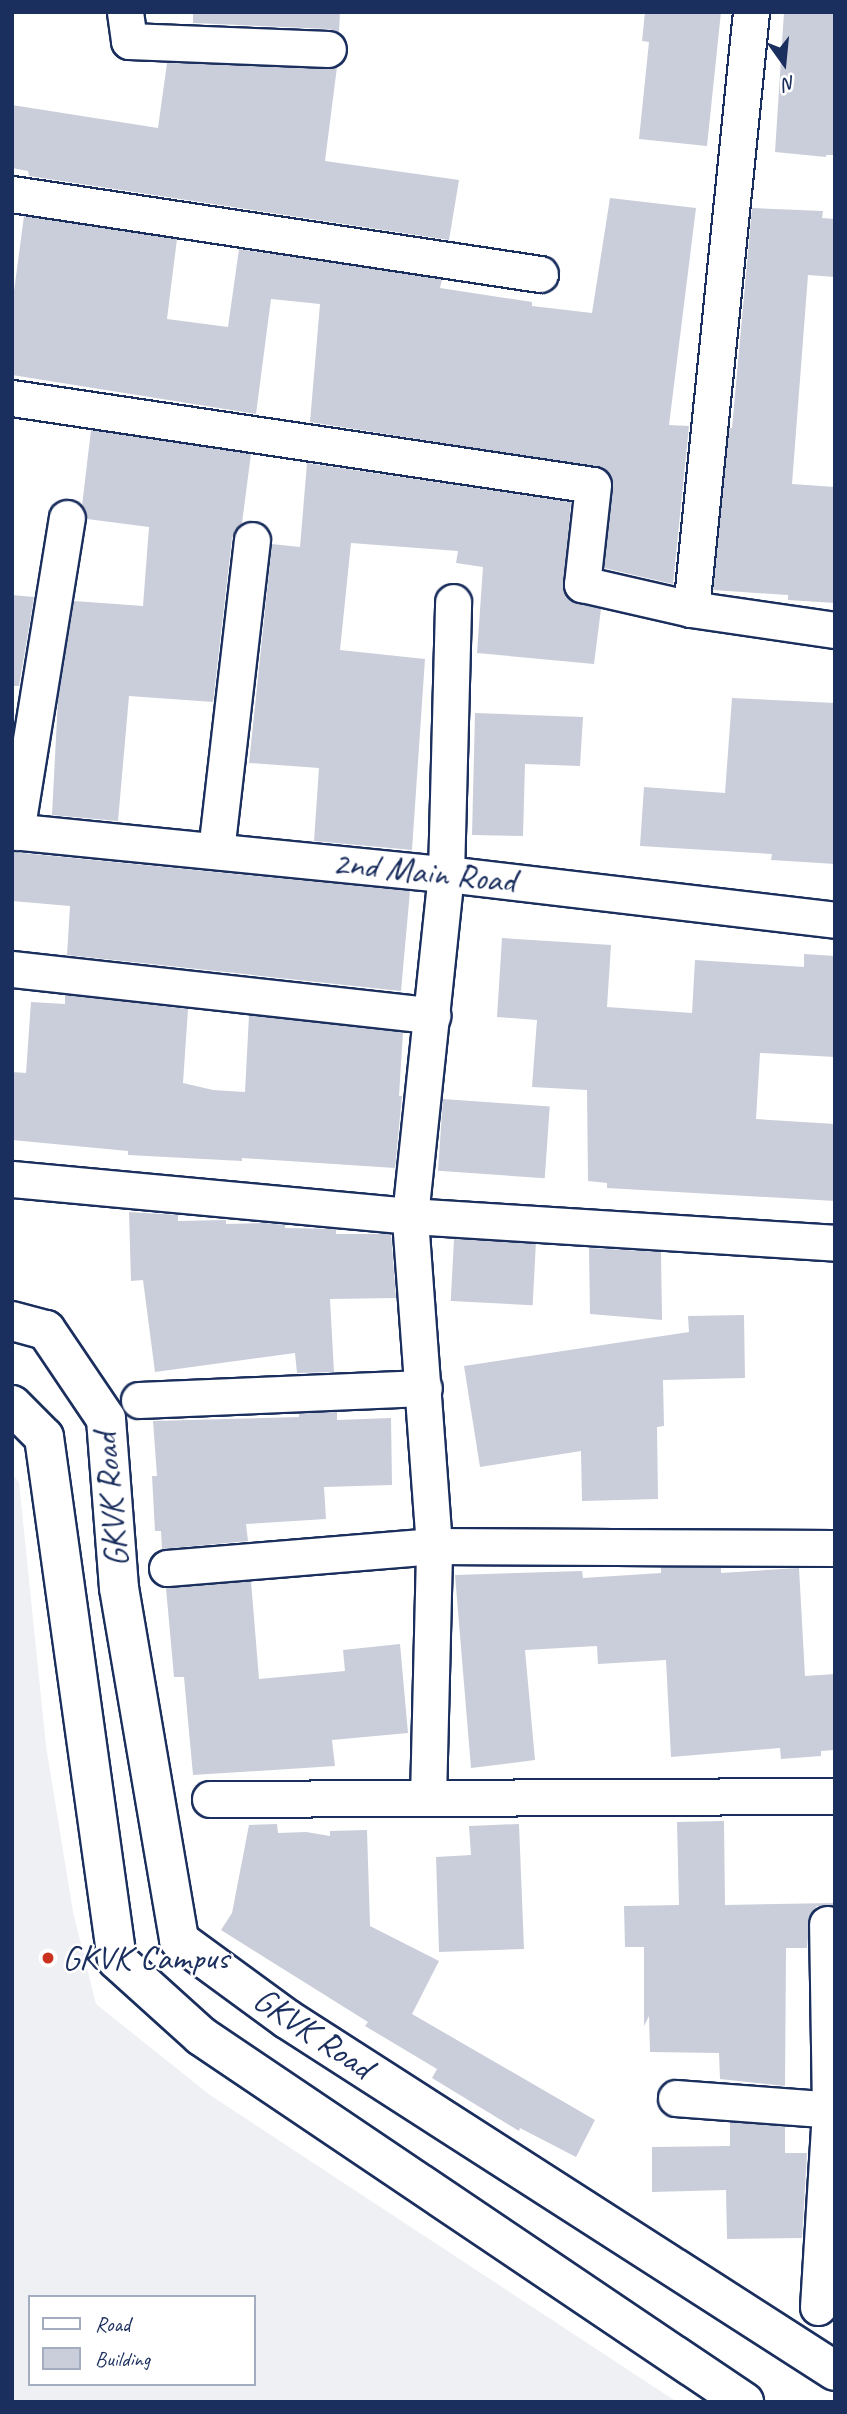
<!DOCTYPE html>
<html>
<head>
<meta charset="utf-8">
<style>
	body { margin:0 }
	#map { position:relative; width:847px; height:2414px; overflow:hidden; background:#fff; font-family:Caveat,sans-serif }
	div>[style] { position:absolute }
	.built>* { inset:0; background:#eff0f4 }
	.building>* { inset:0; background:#caceda; transform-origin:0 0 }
	.roads { filter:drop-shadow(2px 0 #1b2f5e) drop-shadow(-2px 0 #1b2f5e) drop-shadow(0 2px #1b2f5e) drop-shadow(0 -2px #1b2f5e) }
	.minor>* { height:35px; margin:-17.5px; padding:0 17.5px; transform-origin:17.5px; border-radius:17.5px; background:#fff }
	.secondary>* { height:38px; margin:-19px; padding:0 19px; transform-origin:19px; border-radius:19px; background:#fff }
	.dots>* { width:19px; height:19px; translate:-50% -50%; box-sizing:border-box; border:4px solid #fff; border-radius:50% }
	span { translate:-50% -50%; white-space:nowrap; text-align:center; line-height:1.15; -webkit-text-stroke:5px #fff; paint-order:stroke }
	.street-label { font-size:35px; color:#1b2f5e }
	.poi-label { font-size:35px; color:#1b2f5e }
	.left { translate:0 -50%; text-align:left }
	.frame { position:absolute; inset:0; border:14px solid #1b2f5e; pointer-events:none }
	.legend { position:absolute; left:28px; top:2295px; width:228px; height:91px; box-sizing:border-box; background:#fff; border:2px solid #a4acbf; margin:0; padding:9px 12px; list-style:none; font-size:21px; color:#1b2f5e }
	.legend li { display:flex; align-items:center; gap:14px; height:35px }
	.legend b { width:35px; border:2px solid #a4acbf }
	.north { position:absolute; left:749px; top:28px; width:70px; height:70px; -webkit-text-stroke:5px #fff; paint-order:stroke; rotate:165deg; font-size:19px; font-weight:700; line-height:28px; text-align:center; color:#1b2f5e }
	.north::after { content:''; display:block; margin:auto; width:24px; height:32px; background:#1b2f5e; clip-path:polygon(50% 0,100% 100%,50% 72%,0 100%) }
</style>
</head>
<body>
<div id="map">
	<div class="built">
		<div style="clip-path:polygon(evenodd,12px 1474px,19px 1482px,46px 1746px,73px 1912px,96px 2004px,210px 2095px,677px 2402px,12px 2402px,12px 1474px,30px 2297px,254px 2297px,254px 2384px,30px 2384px,30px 2297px)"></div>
	</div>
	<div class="building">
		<div style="clip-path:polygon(193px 12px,340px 12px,339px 32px,329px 29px,193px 23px)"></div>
		<div style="clip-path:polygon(645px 12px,721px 12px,707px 146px,639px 139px,649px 42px,642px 41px)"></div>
		<div style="clip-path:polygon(784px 12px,835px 12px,833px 155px,826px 155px,826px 157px,775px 152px)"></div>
		<div style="clip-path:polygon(167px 63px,337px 67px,325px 161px,459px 180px,449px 240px,29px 176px,28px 171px,12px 168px,12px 105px,158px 128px)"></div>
		<div style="clip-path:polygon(610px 198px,696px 208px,669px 425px,689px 426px,673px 584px,604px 568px,613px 487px,611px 477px,605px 469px,310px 422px,320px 304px,271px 299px,256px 414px,12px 375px,12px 306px,24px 216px,177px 239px,167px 319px,228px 327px,239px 249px,442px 279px,440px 288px,532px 302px,532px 306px,592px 313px)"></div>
		<div style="clip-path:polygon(752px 208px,823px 211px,822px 218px,835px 219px,835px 277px,808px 275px,792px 484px,835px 487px,835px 603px,788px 600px,788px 595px,713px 590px,729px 428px,732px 428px)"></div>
		<div style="clip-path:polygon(91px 430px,251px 454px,242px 523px,232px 538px,213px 702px,129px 696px,118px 821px,52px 815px,58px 699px,74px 601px,143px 606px,149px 527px,87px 519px,82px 506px)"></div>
		<div style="clip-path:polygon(307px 463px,571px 502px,563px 591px,577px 603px,601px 609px,594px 664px,477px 653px,483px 567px,456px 563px,458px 551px,351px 543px,340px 650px,425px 659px,412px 850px,314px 841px,319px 768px,249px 763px,272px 544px,300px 547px)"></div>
		<div style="clip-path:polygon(12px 595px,34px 597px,19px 686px,12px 686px)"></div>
		<div style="clip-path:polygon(732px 698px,835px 703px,835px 864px,771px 860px,772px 854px,640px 846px,644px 787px,725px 793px)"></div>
		<div style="clip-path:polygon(475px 713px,583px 717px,580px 766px,525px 764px,523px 836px,472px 835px)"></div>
		<div style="clip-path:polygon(12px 852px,410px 891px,401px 991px,67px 955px,70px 906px,12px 901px)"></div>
		<div style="clip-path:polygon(502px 938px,611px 945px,607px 1007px,692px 1013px,695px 960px,804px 967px,804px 954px,835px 956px,835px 1057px,760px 1053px,756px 1119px,835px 1124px,835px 1201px,607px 1188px,607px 1183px,588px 1181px,587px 1090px,532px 1087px,537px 1020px,497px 1017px)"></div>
		<div style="clip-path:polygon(65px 995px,188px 1009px,183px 1083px,213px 1090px,245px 1092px,249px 1015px,403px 1032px,399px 1096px,402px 1096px,395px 1168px,242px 1158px,242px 1161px,128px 1155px,128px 1151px,12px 1140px,12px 1072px,26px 1073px,31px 1002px,65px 1004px)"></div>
		<div style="left:443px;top:1099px;width:107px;height:72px;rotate:4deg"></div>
		<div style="clip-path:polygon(129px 1212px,178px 1215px,178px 1221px,226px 1220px,226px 1224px,265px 1223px,285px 1225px,285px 1228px,336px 1229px,336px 1234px,391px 1234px,396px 1298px,330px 1299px,334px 1372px,297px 1373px,295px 1353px,155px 1372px,143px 1280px,131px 1281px)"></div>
		<div style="left:454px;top:1239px;width:82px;height:62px;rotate:3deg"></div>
		<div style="clip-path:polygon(589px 1248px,661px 1252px,662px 1320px,590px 1314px)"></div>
		<div style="clip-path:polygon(744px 1315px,745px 1378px,663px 1380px,664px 1426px,657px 1427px,658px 1499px,582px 1501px,581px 1451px,480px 1467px,464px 1366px,689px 1332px,688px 1316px)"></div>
		<div style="clip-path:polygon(337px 1412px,337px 1420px,391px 1418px,392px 1485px,324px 1487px,326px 1519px,246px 1524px,248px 1541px,162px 1549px,161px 1531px,155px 1531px,152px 1476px,157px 1476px,153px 1421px,299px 1417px,299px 1413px)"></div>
		<div style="clip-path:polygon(661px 1567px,721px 1568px,721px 1573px,799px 1568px,805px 1676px,835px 1674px,835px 1750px,821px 1751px,821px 1756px,781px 1759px,780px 1748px,671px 1757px,666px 1660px,598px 1664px,597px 1646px,525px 1650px,535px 1760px,471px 1768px,455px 1575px,582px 1571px,583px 1578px,661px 1573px)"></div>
		<div style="clip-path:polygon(251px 1581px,259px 1679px,345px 1671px,343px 1650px,400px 1644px,408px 1733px,332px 1740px,335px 1766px,193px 1775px,184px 1677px,174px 1677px,166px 1588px)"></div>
		<div style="clip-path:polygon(724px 1821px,725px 1905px,835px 1903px,835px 1906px,817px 1906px,810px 1914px,807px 1948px,786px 1948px,785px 2086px,720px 2079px,719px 2053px,650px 2052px,649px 2016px,644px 2026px,644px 1947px,625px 1947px,624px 1906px,679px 1905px,677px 1822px)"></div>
		<div style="clip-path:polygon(277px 1824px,278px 1833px,306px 1832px,330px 1836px,330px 1831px,367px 1830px,370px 1926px,439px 1961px,412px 2014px,595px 2120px,576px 2157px,520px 2128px,519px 2131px,432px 2078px,437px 2069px,365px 2026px,368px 2022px,221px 1930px,232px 1913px,249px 1825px)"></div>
		<div style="clip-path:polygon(519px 1824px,524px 1949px,439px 1952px,436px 1857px,471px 1855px,469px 1826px)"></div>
		<div style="clip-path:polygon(730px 2122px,785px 2126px,785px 2153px,807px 2153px,802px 2238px,727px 2239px,726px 2190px,652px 2192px,652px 2147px,730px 2146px)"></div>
	</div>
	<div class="roads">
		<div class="minor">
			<div style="left:125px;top:12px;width:29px;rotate:82deg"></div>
			<div style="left:129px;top:41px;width:199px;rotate:2.3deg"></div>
			<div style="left:12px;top:194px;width:534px;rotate:8.62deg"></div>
			<div style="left:12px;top:398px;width:587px;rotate:8.52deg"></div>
			<div style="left:593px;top:485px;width:100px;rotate:96.3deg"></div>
			<div style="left:582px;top:584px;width:112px;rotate:12.9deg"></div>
			<div style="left:691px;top:609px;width:146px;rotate:8.3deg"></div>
			<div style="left:691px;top:609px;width:600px;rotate:-84.26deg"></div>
			<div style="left:12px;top:831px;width:436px;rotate:5.7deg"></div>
			<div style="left:446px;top:874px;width:392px;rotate:6.7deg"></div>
			<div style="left:16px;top:832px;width:318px;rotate:-80.8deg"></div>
			<div style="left:216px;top:851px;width:313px;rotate:-83.4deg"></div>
			<div style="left:12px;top:969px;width:423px;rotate:6.3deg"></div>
			<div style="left:12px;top:1179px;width:400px;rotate:5.3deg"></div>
			<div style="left:410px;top:1216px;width:426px;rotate:3.6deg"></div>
			<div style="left:139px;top:1400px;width:285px;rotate:-2.4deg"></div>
			<div style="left:167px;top:1568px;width:268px;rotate:-4.7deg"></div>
			<div style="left:434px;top:1546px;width:401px;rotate:0.3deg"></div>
			<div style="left:428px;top:1798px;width:252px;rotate:-88.6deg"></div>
			<div style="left:434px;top:1546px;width:331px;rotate:-94.2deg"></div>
			<div style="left:410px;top:1216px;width:344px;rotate:-84deg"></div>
			<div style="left:446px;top:874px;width:272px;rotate:-88.5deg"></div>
			<div style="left:210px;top:1799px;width:625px;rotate:-0.28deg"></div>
			<div style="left:676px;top:2098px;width:159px;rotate:4.3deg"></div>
			<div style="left:818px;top:2307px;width:197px;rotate:-86.5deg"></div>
			<div style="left:830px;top:2110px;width:186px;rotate:-90.9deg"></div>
		</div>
		<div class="secondary">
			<div style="left:12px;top:1321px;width:35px;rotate:15deg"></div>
			<div style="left:46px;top:1330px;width:107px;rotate:56deg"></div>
			<div style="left:106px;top:1419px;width:169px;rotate:85.6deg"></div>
			<div style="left:119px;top:1588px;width:357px;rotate:80.3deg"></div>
			<div style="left:179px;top:1940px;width:134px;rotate:36.2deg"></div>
			<div style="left:287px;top:2019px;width:651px;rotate:32.71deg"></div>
			<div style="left:12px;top:1405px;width:45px;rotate:45deg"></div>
			<div style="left:44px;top:1437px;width:528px;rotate:82.05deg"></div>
			<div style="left:117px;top:1960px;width:113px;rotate:42.1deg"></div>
			<div style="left:201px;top:2036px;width:655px;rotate:33.98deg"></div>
		</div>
	</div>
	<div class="dots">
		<div style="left:48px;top:1958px;background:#c8321e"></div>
	</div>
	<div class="street-label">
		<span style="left:424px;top:872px;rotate:6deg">2nd Main Road</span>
		<span style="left:111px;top:1500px;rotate:-95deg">GKVK Road</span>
		<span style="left:313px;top:2033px;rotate:34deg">GKVK Road</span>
	</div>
	<div class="poi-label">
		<span class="left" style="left:62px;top:1958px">GKVK Campus</span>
	</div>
	<div class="frame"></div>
	<ul class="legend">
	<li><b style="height:9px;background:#fff"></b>Road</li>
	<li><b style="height:19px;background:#caceda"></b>Building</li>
	</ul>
	<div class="north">N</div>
</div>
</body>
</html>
